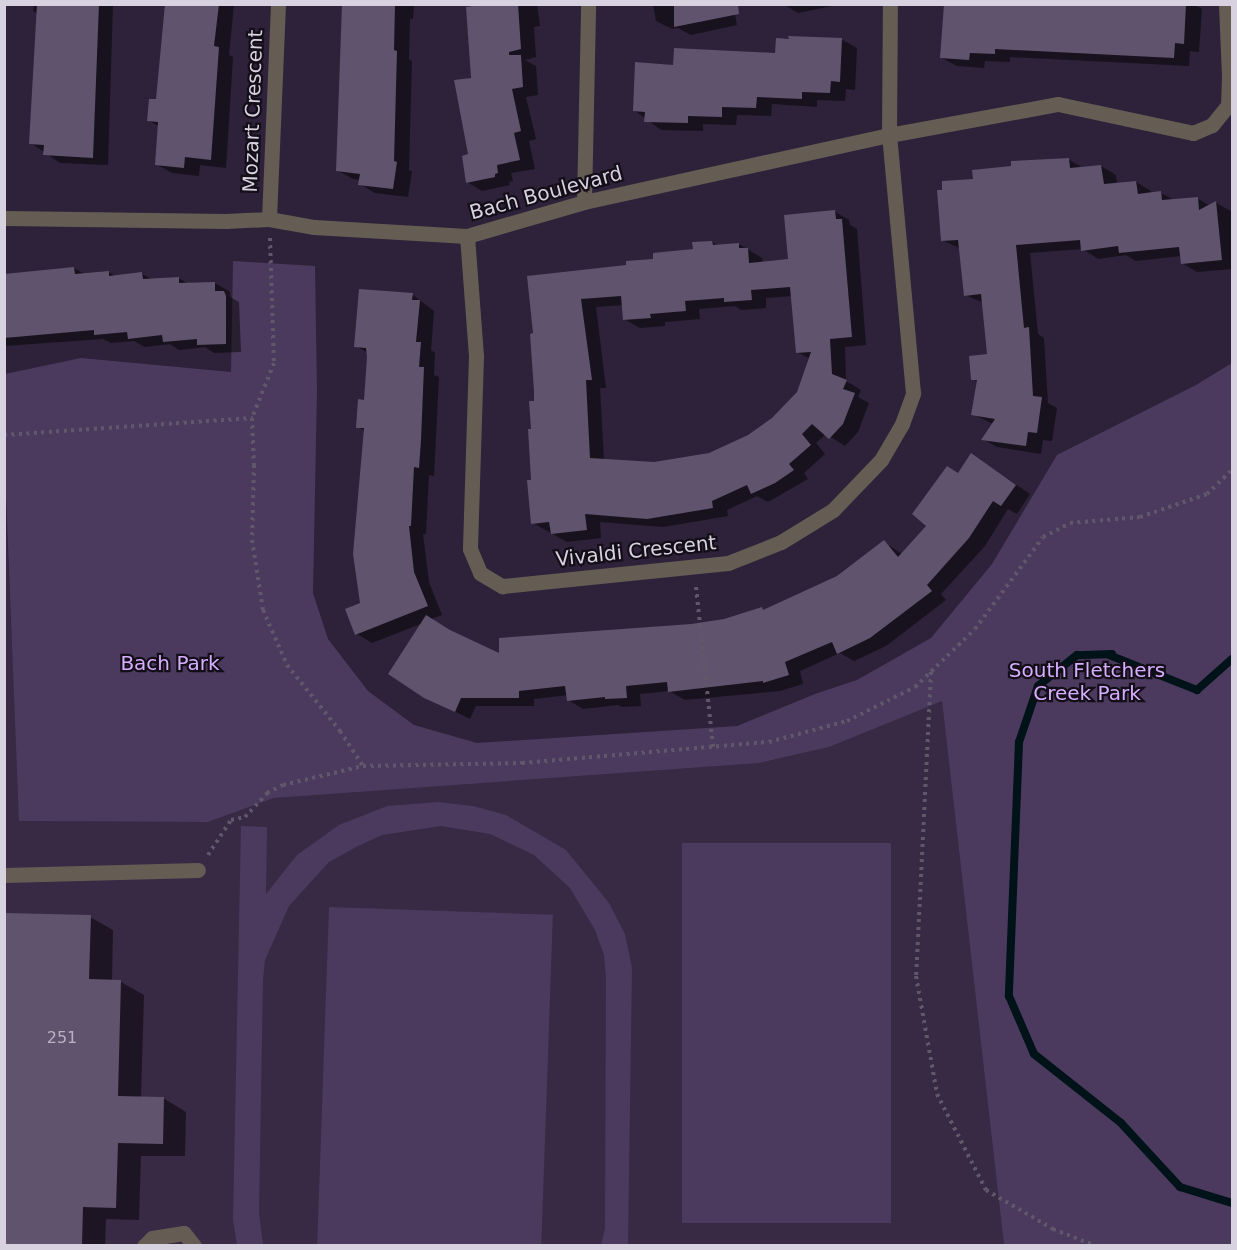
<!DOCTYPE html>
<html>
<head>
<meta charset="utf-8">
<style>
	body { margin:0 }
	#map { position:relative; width:1237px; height:1250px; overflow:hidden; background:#2d2239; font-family:"DejaVu Sans",sans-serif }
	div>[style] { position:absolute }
	.built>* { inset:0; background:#382945 }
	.green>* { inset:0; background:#4b3a5d; transform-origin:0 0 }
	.shadow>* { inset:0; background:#0007 }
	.stream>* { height:8px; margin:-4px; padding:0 4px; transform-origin:4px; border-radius:4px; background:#001319 }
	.building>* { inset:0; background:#60536d }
	.path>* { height:4px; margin-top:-2px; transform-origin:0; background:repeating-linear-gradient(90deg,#61576b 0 3px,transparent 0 7.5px) }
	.minor>* { height:15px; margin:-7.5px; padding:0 7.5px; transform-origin:7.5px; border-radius:7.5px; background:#655d53 }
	span { translate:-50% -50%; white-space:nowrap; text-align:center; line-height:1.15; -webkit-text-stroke:4.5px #130e18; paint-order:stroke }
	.number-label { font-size:16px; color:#bab2c3 }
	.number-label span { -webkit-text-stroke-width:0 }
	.street-label { font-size:20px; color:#d8d1e0 }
	.park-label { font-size:20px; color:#d6aefe }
	.frame { position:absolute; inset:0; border:6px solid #d8d1e0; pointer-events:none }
</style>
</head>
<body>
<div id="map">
	<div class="built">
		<div style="clip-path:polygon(4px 471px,20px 821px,208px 822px,274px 798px,829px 747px,942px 700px,1004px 1245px,5px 1245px)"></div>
	</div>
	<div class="green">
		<div style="clip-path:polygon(233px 261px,315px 266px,317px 390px,313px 593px,328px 639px,368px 691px,414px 725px,477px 743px,737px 726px,815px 694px,857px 680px,931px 638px,992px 564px,1057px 455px,1196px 385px,1232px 363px,1232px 1245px,1004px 1245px,942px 701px,829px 747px,759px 763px,274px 798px,208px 822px,19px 821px,5px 471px,5px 374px,81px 358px,231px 372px)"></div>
		<div style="clip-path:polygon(438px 802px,473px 806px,506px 815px,566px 850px,609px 903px,625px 934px,632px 968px,628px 1245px,601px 1245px,605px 1228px,606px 978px,604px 955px,595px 930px,570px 888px,534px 855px,490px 834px,441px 826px,382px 835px,356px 847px,329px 862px,289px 906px,265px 960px,263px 980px,259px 1213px,263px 1245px,237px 1245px,233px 1220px,241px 826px,267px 827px,266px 894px,297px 855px,339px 825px,387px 806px)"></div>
		<div style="left:891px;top:843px;width:380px;height:209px;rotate:90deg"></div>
		<div style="left:329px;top:907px;width:224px;height:338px;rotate:2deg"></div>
	</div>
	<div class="shadow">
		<div style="clip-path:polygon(34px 4px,113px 4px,108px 165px,60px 163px,31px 143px,38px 14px,33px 11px)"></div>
		<div style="clip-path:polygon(166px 4px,234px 4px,229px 55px,233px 57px,226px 168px,200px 165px,199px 176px,172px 173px,156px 164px,160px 127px,148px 120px,157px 101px)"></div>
		<div style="clip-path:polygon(344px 4px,414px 4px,413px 19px,410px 19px,409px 59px,412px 61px,409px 170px,412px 172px,408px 197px,375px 193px,360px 184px,360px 180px,353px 179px,337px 170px)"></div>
		<div style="clip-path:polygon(473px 4px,537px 4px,540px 26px,534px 27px,536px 57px,525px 60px,536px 66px,538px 95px,526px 97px,536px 139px,529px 141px,535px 169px,511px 173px,513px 181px,509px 182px,510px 185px,482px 191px,467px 182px)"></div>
		<div style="clip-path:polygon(653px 4px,733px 4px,737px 25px,691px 35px,678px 28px,672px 29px,656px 21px)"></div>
		<div style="clip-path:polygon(783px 4px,832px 4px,832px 6px,798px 13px)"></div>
		<div style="clip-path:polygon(945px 4px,1193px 4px,1202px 9px,1199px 52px,1190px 51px,1189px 66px,1010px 57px,1010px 62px,985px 61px,984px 68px,957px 66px,942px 58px)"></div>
		<div style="clip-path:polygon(841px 39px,857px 48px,855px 90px,846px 89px,845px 101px,817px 100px,817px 107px,772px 104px,771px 116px,737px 115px,736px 125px,703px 124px,703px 131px,661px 130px,634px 110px,675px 66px,776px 55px)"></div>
		<div style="clip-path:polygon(1068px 159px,1083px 168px,1101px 166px,1116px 175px,1117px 184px,1136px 182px,1151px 191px,1151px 194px,1161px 193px,1174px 200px,1197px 198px,1210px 206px,1216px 203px,1231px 211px,1232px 269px,1197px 272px,1182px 263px,1181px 256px,1136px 261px,1126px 255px,1098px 259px,1083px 249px,1030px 253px,1038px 334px,1044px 338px,1048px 403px,1057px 408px,1052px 441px,1043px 440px,1041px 454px,997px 447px,983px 439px,993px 424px,973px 414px,978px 382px,972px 379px,989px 356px,984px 303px,965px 295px,961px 249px,942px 240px,975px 180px)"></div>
		<div style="clip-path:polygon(evenodd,834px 211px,849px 220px,850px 225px,857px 229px,866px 345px,845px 347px,846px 381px,861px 390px,858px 397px,869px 403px,858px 432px,845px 446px,826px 434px,816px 443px,825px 454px,804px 473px,808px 479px,768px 502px,757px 496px,727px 510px,728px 516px,663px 527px,600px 522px,601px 538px,567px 542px,533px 523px,536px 402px,534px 335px,528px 277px,628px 266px,695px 250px,712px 242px,718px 246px,739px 244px,762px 258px,763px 263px,790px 260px,834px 211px,793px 296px,797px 352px,810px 359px,798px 392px,773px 419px,749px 436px,709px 454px,654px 463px,604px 460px,600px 388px,606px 388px,596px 307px,623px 305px,624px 319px,640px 328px,665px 326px,665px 322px,700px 319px,699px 309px,735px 306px,741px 310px,766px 308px,766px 298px,793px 296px)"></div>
		<div style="clip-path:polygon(74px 268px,86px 275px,109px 272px,116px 277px,142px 274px,153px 280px,179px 278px,188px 284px,215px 283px,230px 292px,230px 297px,239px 302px,241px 352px,214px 353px,205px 347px,179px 350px,170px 344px,145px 347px,134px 341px,111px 343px,103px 339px,4px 346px,4px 275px)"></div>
		<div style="clip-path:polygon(413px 295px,434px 311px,431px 350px,435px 353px,434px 375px,439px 377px,434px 476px,429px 475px,426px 534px,423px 534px,429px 582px,442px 615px,431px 619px,456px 635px,501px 656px,725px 620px,761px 609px,765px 611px,838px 578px,884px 542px,902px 554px,928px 526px,972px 455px,1030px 494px,1017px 514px,1008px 509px,985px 546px,941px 594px,946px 600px,886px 646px,854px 661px,840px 653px,800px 671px,803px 684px,780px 691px,685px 700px,669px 691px,640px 694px,641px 706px,622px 707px,618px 705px,583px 709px,568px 700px,568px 695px,534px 699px,534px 706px,476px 706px,470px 719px,425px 697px,423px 623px,372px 643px,357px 634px,347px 610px,362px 604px,365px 431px,358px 427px,366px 401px,368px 353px,356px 346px)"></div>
		<div style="clip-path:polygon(4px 915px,90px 917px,113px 930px,112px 981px,121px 982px,144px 995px,141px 1098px,163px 1098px,186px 1112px,185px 1156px,141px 1156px,139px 1220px,106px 1219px,105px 1246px,4px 1246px)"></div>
	</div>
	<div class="stream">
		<div style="left:1112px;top:654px;width:35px;rotate:178deg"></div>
		<div style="left:1077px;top:655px;width:50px;rotate:141.5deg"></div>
		<div style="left:1038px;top:686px;width:59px;rotate:108.7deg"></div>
		<div style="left:1019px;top:742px;width:254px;rotate:92.3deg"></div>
		<div style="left:1009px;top:996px;width:63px;rotate:66.7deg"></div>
		<div style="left:1034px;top:1054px;width:111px;rotate:38.4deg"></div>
		<div style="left:1121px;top:1123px;width:87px;rotate:47.3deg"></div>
		<div style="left:1180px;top:1187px;width:54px;rotate:17.1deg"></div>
		<div style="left:1109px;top:655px;width:95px;rotate:21.7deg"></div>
		<div style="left:1197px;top:690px;width:47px;rotate:-41.5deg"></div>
	</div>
	<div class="building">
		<div style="clip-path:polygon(37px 4px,99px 4px,93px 158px,43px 155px,44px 145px,29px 144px)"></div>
		<div style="clip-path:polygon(165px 4px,219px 4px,214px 46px,219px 47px,211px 160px,185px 157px,184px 168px,155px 165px,158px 122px,147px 121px,149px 99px,156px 99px)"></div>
		<div style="clip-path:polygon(342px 4px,395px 4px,394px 50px,397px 51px,394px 161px,397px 162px,393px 189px,358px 185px,360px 174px,336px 171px)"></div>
		<div style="clip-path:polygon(489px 4px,518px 4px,521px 49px,509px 52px,509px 55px,521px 55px,523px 87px,512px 89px,521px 131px,514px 133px,520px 160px,497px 165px,498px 173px,495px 174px,495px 177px,466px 183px,462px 156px,468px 154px,454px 80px,471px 78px,466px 7px)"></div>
		<div style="clip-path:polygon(674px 4px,738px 4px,739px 14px,674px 27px)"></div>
		<div style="clip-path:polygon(944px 4px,1186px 4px,1184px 44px,1175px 43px,1174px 58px,995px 49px,995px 54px,970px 53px,969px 60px,940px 58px)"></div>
		<div style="clip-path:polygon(788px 36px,842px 38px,840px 82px,831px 81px,830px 93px,802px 92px,802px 99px,757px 97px,756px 108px,722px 107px,722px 117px,688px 116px,688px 123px,644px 122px,645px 112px,633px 111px,635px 62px,673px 65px,674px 48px,775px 53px,776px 38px,789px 39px)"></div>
		<div style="clip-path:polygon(1069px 158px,1070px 168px,1101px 165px,1104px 184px,1136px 181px,1138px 194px,1161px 191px,1162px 200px,1198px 197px,1199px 210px,1216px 201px,1222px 260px,1181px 264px,1179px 247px,1119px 253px,1118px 246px,1081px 251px,1080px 240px,1016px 245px,1024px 328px,1029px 327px,1033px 396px,1042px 397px,1037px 433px,1028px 432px,1026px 446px,981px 440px,995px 419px,971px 415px,977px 380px,971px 380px,969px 356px,987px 354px,981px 294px,964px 296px,958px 240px,941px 241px,937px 190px,942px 190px,942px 181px,973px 179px,972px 170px,1011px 166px,1011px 161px)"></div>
		<div style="clip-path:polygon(evenodd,835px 210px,836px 219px,842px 219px,852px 337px,830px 339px,832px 374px,847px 380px,843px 389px,855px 393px,843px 424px,829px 439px,812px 424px,802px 434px,811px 445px,789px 464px,794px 470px,775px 483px,751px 494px,747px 485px,712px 501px,713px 508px,647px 519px,585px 514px,587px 530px,551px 534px,549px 522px,531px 524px,527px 480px,531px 480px,528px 429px,531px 429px,529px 401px,534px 401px,534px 391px,530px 334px,533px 333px,527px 276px,626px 265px,626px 261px,653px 259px,653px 253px,693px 249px,692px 242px,712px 241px,713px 245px,739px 243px,739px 248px,748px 248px,749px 263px,788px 259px,784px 215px,835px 210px,790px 287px,796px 353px,811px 352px,797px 392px,772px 418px,748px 435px,709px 453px,654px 462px,590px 458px,586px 380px,592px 380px,581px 299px,621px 296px,623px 320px,651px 318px,650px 314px,686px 311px,685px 301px,724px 298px,724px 302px,752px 300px,751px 290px,790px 287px)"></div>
		<div style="clip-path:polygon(74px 267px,75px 274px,109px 271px,109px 276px,142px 272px,143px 279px,179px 277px,179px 283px,215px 282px,215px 291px,224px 291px,226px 296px,226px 344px,197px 345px,197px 339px,163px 342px,162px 335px,128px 339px,127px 332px,94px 335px,94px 330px,4px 338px,4px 274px)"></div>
		<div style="clip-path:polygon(359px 289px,413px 293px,412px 300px,420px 300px,416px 342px,421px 342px,419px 367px,424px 367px,421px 440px,419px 468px,414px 467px,411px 526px,409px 526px,414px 572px,428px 606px,355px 635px,345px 609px,360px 603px,353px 554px,364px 428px,356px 428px,358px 399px,364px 400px,367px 357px,366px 348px,354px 347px)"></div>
		<div style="clip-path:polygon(971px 453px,1016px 485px,1001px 506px,993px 501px,969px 538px,927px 585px,932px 591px,870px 638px,837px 654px,832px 642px,785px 662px,789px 675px,763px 683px,763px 681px,668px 692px,667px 682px,626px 686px,627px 698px,605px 699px,605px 697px,567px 701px,565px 686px,519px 691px,519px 698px,461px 698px,455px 712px,424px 698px,388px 674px,426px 615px,450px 630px,499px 653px,499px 638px,691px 624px,724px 619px,762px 607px,763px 610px,837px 576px,884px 540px,898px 557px,926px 526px,912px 514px,947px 466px,958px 473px)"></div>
		<div style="clip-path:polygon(4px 913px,91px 915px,89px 979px,121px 980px,118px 1096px,164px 1097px,163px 1144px,118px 1143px,116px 1208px,83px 1207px,82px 1245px,4px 1245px)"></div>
	</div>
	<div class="path">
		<div style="left:270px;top:238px;width:125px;rotate:88.2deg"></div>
		<div style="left:274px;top:363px;width:59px;rotate:111.8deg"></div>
		<div style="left:252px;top:418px;width:47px;rotate:87.6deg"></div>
		<div style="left:254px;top:465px;width:75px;rotate:91.5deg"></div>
		<div style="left:252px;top:540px;width:71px;rotate:81.1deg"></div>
		<div style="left:263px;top:610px;width:60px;rotate:66.4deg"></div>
		<div style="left:287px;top:665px;width:85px;rotate:51.2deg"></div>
		<div style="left:340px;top:731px;width:42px;rotate:56.7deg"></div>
		<div style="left:363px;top:766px;width:159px;rotate:-1.1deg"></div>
		<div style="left:522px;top:763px;width:248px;rotate:-4.9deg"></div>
		<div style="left:769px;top:742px;width:81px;rotate:-15.1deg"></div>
		<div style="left:847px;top:721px;width:76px;rotate:-26.6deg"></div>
		<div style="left:915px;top:687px;width:83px;rotate:-44deg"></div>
		<div style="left:975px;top:629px;width:114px;rotate:-53.5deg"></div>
		<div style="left:1043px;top:537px;width:30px;rotate:-27deg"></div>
		<div style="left:1070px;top:523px;width:70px;rotate:-4.9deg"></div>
		<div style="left:1140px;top:517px;width:71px;rotate:-18.9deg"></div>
		<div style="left:1207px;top:494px;width:35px;rotate:-44deg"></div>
		<div style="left:4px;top:435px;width:249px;rotate:-3.9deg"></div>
		<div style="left:696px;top:587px;width:161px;rotate:83.9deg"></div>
		<div style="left:931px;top:672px;width:304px;rotate:92.8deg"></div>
		<div style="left:916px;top:976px;width:120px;rotate:79.9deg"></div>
		<div style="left:937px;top:1094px;width:108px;rotate:63deg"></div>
		<div style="left:986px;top:1190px;width:78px;rotate:30.2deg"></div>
		<div style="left:1053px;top:1229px;width:46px;rotate:21.6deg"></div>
		<div style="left:208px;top:855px;width:42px;rotate:-56.7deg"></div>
		<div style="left:231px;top:820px;width:14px;rotate:-12deg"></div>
		<div style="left:245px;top:817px;width:33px;rotate:-47deg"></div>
		<div style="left:267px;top:793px;width:18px;rotate:-27deg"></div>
		<div style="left:283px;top:785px;width:82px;rotate:-13.4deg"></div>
	</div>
	<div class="minor">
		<div style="left:584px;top:202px;width:198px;rotate:-88.8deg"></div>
		<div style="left:4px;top:218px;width:222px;rotate:0.8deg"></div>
		<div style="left:226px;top:221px;width:43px;rotate:-2.7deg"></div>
		<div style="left:269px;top:219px;width:46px;rotate:10.1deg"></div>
		<div style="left:314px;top:227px;width:153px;rotate:3.4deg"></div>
		<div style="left:467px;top:236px;width:122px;rotate:-16.2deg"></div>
		<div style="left:584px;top:202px;width:312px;rotate:-12.4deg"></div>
		<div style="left:889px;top:135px;width:131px;rotate:-89.6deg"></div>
		<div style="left:269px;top:219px;width:215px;rotate:-87.6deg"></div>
		<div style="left:467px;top:236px;width:120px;rotate:85.7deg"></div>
		<div style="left:476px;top:356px;width:193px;rotate:91.8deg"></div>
		<div style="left:470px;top:549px;width:26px;rotate:67deg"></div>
		<div style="left:480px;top:573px;width:26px;rotate:31deg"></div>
		<div style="left:502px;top:586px;width:227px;rotate:-5.8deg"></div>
		<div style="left:728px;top:563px;width:57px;rotate:-21.6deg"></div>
		<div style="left:781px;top:542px;width:61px;rotate:-31.6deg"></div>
		<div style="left:833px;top:510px;width:69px;rotate:-46.2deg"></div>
		<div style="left:881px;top:460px;width:42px;rotate:-59.7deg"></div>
		<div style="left:902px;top:424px;width:33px;rotate:-70deg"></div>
		<div style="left:913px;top:393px;width:259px;rotate:-95.3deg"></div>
		<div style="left:889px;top:135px;width:172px;rotate:-10.4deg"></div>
		<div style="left:1058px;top:104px;width:138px;rotate:12.1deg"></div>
		<div style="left:1193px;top:133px;width:21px;rotate:-23deg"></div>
		<div style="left:1212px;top:125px;width:26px;rotate:-51deg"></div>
		<div style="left:1228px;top:105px;width:29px;rotate:-88deg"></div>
		<div style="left:1229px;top:76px;width:72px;rotate:-92.4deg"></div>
		<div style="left:4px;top:875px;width:194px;rotate:-1.5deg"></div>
		<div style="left:144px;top:1246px;width:11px;rotate:-45deg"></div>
		<div style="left:152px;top:1238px;width:32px;rotate:-9deg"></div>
		<div style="left:184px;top:1233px;width:16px;rotate:52deg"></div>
	</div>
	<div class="number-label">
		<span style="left:62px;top:1038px">251</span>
	</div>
	<div class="street-label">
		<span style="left:253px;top:111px;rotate:-88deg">Mozart Crescent</span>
		<span style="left:546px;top:193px;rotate:-15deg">Bach Boulevard</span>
		<span style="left:636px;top:551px;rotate:-6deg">Vivaldi Crescent</span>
	</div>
	<div class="park-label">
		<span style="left:170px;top:663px">Bach Park</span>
		<span style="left:1087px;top:682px">South Fletchers<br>Creek Park</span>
	</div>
	<div class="frame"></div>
</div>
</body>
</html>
